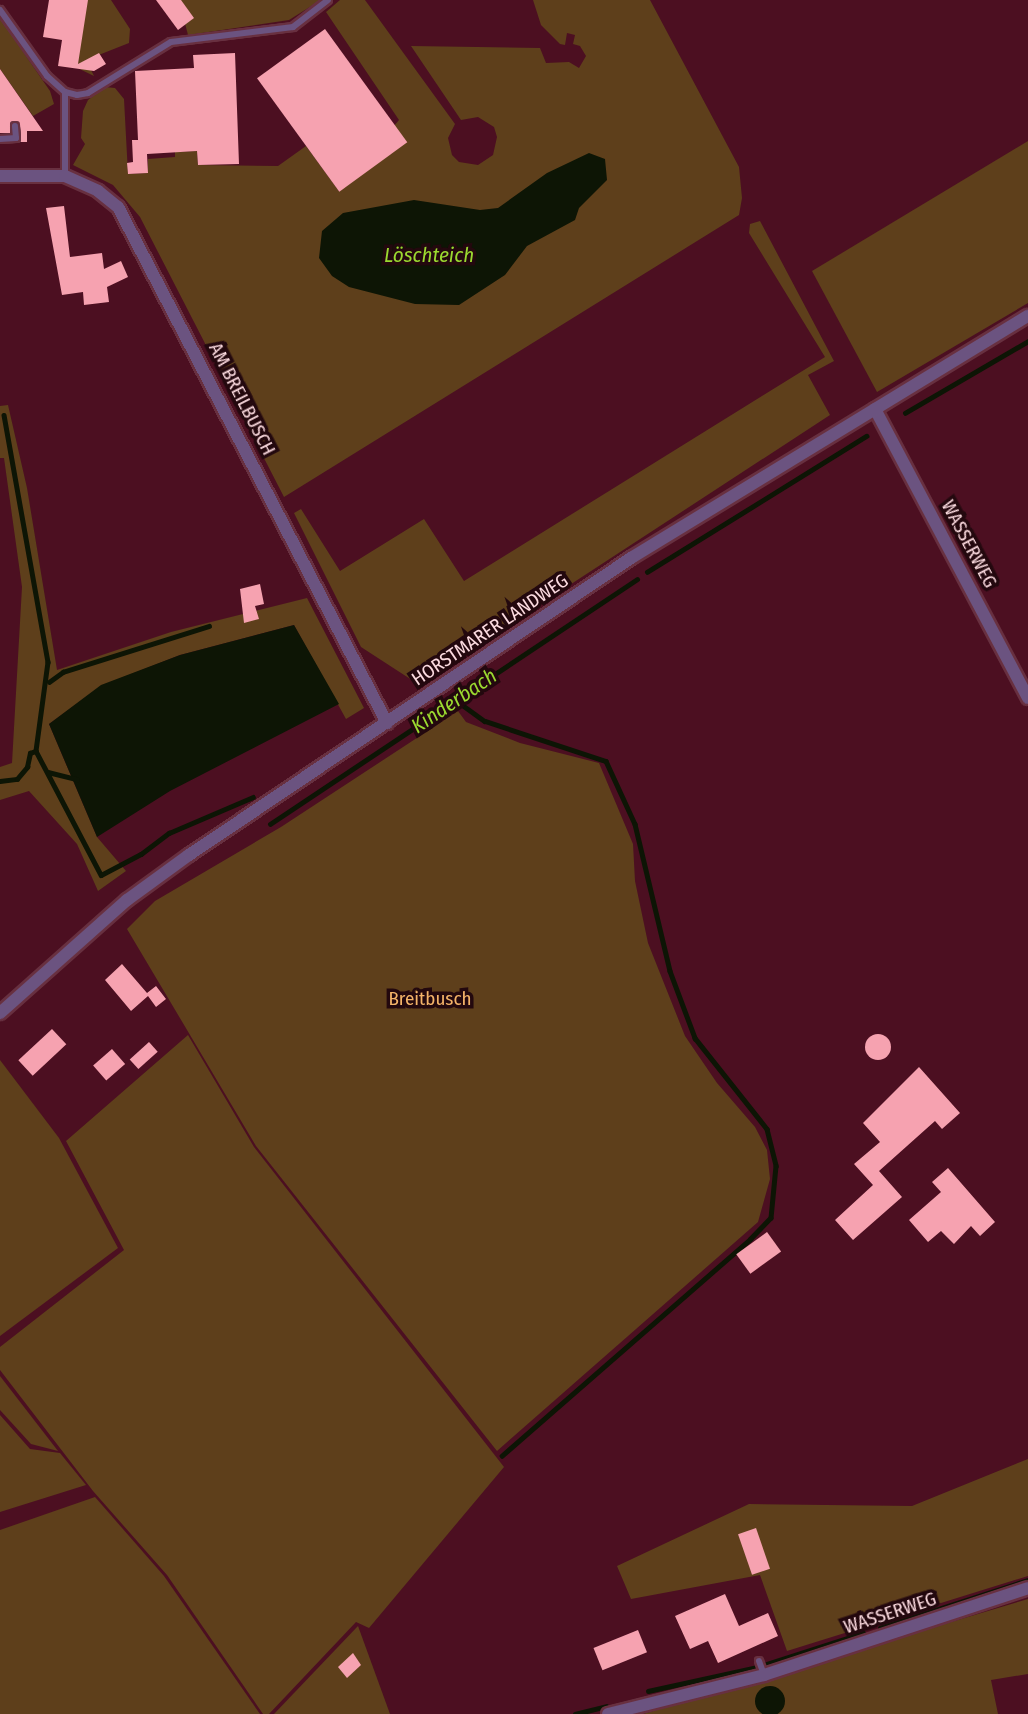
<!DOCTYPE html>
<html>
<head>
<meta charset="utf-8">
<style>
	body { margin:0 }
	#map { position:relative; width:1028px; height:1714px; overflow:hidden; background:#4c0f21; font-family:"Fira Sans Condensed",sans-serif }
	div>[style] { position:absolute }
	.green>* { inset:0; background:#5e3f1b }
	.water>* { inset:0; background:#0d1505 }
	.round { border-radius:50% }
	.stream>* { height:4.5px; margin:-2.25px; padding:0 2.25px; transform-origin:2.25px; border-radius:2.25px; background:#0d1505 }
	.building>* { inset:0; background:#f6a2b0; transform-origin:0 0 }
	.roads { filter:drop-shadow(2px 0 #683040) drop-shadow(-2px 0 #683040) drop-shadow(0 2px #683040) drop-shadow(0 -2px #683040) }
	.lane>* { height:6px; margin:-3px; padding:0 3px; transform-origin:3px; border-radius:3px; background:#6b5380 }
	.street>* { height:12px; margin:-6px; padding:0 6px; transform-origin:6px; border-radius:6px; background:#6b5380 }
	span { translate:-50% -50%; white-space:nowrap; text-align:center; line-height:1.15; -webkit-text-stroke:7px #23080e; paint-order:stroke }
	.street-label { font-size:19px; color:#fcdbe0 }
	.park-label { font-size:19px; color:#f5b469 }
	.water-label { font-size:21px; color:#9bd930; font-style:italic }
</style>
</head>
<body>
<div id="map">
	<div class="green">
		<div style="clip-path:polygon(64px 0,111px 0,130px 29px,129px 43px,86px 60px,94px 76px,61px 60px,60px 52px,70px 42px)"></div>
		<div style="clip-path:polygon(179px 0,321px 0,289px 20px,188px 35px)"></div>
		<div style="clip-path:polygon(340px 0,365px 0,455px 124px,448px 138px,452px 155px,459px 162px,478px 165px,493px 155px,497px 137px,494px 127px,478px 117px,461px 120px,411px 46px,540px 48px,546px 63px,569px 62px,579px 68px,586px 56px,580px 46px,573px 44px,575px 35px,567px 33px,565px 45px,560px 44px,541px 25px,533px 0,650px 0,739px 167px,742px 198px,739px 215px,284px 497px,140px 217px,113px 185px,73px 165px,85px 144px,81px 138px,83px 111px,88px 100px,105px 87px,115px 88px,124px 99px,128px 174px,148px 173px,148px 159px,175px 157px,175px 152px,197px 151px,198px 165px,278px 166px,306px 146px,339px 191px,399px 120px,326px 12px)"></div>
		<div style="clip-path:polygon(0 18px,50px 91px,54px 104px,33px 116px,0 69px)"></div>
		<div style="clip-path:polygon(1028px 141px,1028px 303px,877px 392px,812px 271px)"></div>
		<div style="clip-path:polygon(760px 221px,834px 361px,808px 375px,830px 415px,418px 684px,361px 647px,294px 513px,301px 509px,340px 571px,424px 519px,464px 581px,825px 357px,749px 233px,750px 224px)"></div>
		<div style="clip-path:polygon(8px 405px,27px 488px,57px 670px,171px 632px,307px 598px,364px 708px,346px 719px,294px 625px,180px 655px,101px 686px,49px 724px,97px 837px,126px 871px,98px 891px,77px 844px,29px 791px,0 800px,0 767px,12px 763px,22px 587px,4px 458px,0 458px,0 406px)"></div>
		<div style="clip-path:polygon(458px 711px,466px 722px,520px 743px,599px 763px,633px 844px,635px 881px,648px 943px,685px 1036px,717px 1083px,755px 1127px,767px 1150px,770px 1179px,758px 1222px,497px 1451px,256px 1146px,127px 929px,155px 901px,281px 827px)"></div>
		<div style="clip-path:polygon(188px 1035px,254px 1147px,504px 1467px,369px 1628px,356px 1622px,269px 1714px,263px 1714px,167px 1575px,93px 1491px,0 1370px,0 1347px,124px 1250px,66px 1141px)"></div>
		<div style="clip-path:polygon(0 1060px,59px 1138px,118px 1248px,0 1336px)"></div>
		<div style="clip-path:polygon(0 1376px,58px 1451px,31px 1444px,0 1410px)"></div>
		<div style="clip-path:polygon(0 1415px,30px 1449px,60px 1453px,86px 1485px,0 1512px)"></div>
		<div style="clip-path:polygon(1028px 1459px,1028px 1576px,787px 1651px,760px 1575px,631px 1599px,617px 1566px,749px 1504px,912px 1506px)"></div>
		<div style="clip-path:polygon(95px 1497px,164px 1576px,260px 1714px,0 1714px,0 1530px)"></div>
		<div style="clip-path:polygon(1028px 1599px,1028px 1674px,991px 1680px,998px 1714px,643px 1714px)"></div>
		<div style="clip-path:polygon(358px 1626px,390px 1714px,274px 1714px)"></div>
	</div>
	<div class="water">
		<div style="clip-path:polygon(589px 153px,605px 159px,607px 180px,579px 208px,575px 220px,527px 246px,505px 275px,459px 305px,415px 304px,349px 287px,332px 276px,319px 258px,322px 231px,343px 213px,414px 200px,480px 210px,498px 208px,547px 173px)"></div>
		<div style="clip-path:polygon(294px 625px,339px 704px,170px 791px,97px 837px,49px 724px,101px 685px,180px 655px)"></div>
		<div class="round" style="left:755px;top:1686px;width:30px;height:30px"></div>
	</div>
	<div class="stream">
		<div style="left:905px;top:413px;width:143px;rotate:-30.3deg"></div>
		<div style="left:4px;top:415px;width:251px;rotate:79.9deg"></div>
		<div style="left:48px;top:662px;width:90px;rotate:97.7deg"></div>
		<div style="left:647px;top:572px;width:258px;rotate:-31.8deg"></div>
		<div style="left:49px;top:682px;width:17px;rotate:-36deg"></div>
		<div style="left:63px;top:672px;width:153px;rotate:-17.5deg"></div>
		<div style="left:457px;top:701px;width:34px;rotate:36deg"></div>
		<div style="left:485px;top:721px;width:127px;rotate:18.3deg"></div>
		<div style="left:606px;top:761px;width:69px;rotate:65.3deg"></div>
		<div style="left:635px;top:824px;width:151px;rotate:76.6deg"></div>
		<div style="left:670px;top:971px;width:72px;rotate:69.5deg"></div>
		<div style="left:695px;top:1038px;width:116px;rotate:51.6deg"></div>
		<div style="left:767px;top:1129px;width:38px;rotate:76deg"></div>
		<div style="left:776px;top:1166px;width:52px;rotate:95.5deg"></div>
		<div style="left:771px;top:1218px;width:29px;rotate:134deg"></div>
		<div style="left:751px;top:1239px;width:330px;rotate:138.9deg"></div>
		<div style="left:48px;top:772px;width:30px;rotate:14deg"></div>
		<div style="left:0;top:781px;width:17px;rotate:-7deg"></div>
		<div style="left:17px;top:779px;width:16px;rotate:-50deg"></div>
		<div style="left:27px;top:767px;width:14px;rotate:-78deg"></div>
		<div style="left:30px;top:753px;width:6px;rotate:-18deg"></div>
		<div style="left:36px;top:751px;width:140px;rotate:62.3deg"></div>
		<div style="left:101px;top:875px;width:45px;rotate:-27.7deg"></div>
		<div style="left:141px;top:854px;width:35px;rotate:-37deg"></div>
		<div style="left:169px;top:833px;width:91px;rotate:-23.2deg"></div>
		<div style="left:270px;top:824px;width:441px;rotate:-33.7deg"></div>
		<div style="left:880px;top:1628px;width:156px;rotate:-18deg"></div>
		<div style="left:764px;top:1665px;width:104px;rotate:-17.9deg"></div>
		<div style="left:648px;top:1691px;width:112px;rotate:-12.4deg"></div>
		<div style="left:575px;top:1714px;width:32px;rotate:-14deg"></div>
	</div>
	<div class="building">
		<div style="clip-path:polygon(49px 0,88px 0,78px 64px,99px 53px,106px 64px,94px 71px,58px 66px,62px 40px,43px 37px)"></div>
		<div style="clip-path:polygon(156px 0,181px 0,194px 18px,178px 30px)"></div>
		<div style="left:325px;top:29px;width:140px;height:84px;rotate:54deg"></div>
		<div style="clip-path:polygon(235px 53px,239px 164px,198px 165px,197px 151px,147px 154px,148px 173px,128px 174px,127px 163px,133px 162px,132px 140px,138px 140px,135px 71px,194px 68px,193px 55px)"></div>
		<div style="clip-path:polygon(0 69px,43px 131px,27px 131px,27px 142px,19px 142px,17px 121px,10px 123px,10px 133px,0 133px)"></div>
		<div style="clip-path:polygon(64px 206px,70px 257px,102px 253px,104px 269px,121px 261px,128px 277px,107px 287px,109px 302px,84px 305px,83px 292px,62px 295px,46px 208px)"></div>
		<div style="clip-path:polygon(260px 584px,264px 604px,255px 606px,259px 619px,244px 623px,240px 589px)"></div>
		<div style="clip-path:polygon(122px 964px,147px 993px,156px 986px,166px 999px,156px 1007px,148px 996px,131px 1011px,105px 980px)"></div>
		<div style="left:52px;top:1029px;width:21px;height:46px;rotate:47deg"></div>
		<div class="round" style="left:865px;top:1034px;width:26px;height:26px"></div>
		<div style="left:149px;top:1042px;width:13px;height:26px;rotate:48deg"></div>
		<div style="left:112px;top:1049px;width:20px;height:25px;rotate:49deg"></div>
		<div style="clip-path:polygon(919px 1067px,960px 1113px,942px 1129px,935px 1121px,879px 1171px,902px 1197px,853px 1240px,835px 1220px,873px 1185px,854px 1164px,880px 1142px,863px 1123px)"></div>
		<div style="clip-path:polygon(948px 1168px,995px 1222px,980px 1236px,971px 1226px,954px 1244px,941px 1231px,928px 1242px,909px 1220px,941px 1192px,932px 1182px)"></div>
		<div style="left:767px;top:1232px;width:24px;height:38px;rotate:54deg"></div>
		<div style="left:756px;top:1528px;width:43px;height:19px;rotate:71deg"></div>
		<div style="clip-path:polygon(725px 1594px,739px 1626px,768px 1613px,778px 1636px,718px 1663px,708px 1641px,690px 1649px,675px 1616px)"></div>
		<div style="left:638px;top:1630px;width:24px;height:48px;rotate:68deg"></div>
		<div style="clip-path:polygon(353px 1653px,361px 1665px,347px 1678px,338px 1667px)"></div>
	</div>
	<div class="roads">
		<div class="lane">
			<div style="left:0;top:10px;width:81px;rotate:54.5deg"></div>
			<div style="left:47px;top:76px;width:24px;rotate:42deg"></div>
			<div style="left:65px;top:92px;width:12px;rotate:14deg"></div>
			<div style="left:77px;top:95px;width:11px;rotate:-10deg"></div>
			<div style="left:88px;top:93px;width:97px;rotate:-31.6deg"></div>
			<div style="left:171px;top:42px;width:123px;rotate:-7deg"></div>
			<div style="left:293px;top:27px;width:44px;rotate:-37.6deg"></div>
			<div style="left:0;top:139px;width:16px;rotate:-4deg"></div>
			<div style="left:16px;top:138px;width:12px;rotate:-95deg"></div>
			<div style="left:65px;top:176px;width:84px;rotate:-90deg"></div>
			<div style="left:759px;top:1661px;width:15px;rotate:70deg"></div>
		</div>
		<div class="street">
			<div style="left:0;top:176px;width:65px"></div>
			<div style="left:65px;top:176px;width:36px;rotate:24deg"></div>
			<div style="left:98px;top:191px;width:26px;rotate:39deg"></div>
			<div style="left:118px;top:207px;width:582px;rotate:62.47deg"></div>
			<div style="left:875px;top:409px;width:327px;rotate:62.1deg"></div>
			<div style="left:0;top:1013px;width:170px;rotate:-41.7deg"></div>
			<div style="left:127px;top:900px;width:77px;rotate:-36deg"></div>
			<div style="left:189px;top:855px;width:533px;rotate:-33.9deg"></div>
			<div style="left:631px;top:558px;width:465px;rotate:-31.4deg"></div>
			<div style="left:608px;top:1714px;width:161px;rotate:-14deg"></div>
			<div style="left:764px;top:1675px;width:278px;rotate:-18.2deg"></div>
		</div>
	</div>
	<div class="street-label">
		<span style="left:242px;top:399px;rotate:63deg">AM BREILBUSCH</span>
		<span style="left:969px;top:544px;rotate:62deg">WASSERWEG</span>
		<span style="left:490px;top:630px;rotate:-34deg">HORSTMARER LANDWEG</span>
		<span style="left:890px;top:1613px;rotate:-18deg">WASSERWEG</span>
	</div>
	<div class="park-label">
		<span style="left:430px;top:999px">Breitbusch</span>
	</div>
	<div class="water-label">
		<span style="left:429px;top:255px">Löschteich</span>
		<span style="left:454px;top:701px;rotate:-34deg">Kinderbach</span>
	</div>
</div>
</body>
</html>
